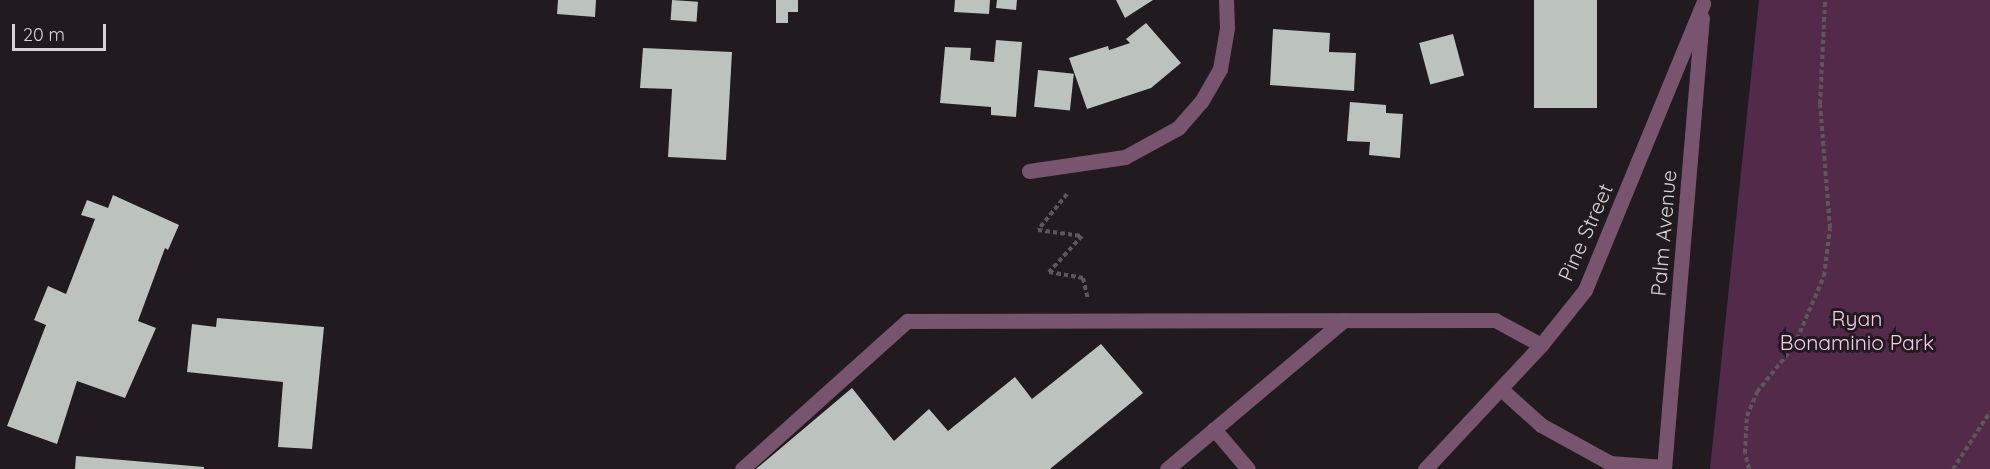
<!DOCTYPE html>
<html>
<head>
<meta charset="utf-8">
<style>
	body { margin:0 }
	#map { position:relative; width:1990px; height:469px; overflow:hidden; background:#211b1f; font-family:Quicksand,sans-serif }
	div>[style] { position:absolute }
	.green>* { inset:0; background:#532a49 }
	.building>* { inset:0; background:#bcc3be; transform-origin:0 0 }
	.path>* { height:4px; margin-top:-2px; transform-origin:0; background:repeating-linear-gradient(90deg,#5c575a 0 4.5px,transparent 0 7.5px) }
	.minor>* { height:15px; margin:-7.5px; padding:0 7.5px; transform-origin:7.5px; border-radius:7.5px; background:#78546e }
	span { translate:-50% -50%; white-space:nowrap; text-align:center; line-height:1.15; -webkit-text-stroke:6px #211b1f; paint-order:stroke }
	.street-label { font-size:21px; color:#d7d3d6 }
	.park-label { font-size:21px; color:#f6cae9 }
	.scale { position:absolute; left:12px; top:24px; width:94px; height:27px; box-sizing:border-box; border:3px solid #d7d3d6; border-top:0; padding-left:8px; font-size:18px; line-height:21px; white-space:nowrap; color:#d7d3d6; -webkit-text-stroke:4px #211b1f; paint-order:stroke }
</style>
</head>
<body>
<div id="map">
	<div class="green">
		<div style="clip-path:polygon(1759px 0,1990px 0,1990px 469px,1710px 469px)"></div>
	</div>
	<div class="building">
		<div style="clip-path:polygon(558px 0,596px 0,595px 17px,557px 14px)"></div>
		<div style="left:672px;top:0;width:26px;height:20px;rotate:4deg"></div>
		<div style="clip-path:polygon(776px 0,798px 0,798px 12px,788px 12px,788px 23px,776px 23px)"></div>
		<div style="clip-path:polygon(955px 0,990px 0,989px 14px,954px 12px)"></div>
		<div style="clip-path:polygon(997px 0,1017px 0,1016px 10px,996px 8px)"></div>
		<div style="clip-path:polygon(1116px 0,1153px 0,1125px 18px)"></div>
		<div style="left:1534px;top:0;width:63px;height:108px"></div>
		<div style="clip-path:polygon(1146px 23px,1181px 63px,1151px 88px,1087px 109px,1069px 58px,1108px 46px,1109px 50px,1130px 43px,1126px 39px)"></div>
		<div style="clip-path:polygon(1273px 29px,1330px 33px,1329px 52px,1356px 53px,1354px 91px,1270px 85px)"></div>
		<div style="left:1453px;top:34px;width:43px;height:35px;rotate:75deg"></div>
		<div style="clip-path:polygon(996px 40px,1022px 42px,1016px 117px,991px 115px,991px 107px,940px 103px,945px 47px,971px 48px,970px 60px,994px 62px)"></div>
		<div style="clip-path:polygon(643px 48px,732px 52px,726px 160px,668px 157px,672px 89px,640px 88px)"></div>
		<div style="left:1038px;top:70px;width:36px;height:37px;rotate:6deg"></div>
		<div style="clip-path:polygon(1350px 102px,1386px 105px,1386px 113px,1403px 114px,1400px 158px,1369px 155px,1370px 142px,1347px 141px)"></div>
		<div style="clip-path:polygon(113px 195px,179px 225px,168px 250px,165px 248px,138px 321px,156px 328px,125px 398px,77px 381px,57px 444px,7px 426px,46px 325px,34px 320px,48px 286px,66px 294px,95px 219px,81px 215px,87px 200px,108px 208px)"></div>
		<div style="clip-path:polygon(217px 318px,324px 327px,312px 449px,278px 447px,283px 382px,187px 372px,192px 324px,216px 327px)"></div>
		<div style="clip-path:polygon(1101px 344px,1143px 393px,1050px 469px,756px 469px,852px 388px,894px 441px,929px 409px,948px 431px,1015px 377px,1032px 399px)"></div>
		<div style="clip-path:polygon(76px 456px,204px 467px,204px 469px,75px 469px)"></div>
	</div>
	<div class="path">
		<div style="left:1067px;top:194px;width:46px;rotate:128.9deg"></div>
		<div style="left:1038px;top:230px;width:44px;rotate:7.8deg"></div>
		<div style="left:1082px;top:236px;width:49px;rotate:132.5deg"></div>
		<div style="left:1049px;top:272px;width:35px;rotate:10deg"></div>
		<div style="left:1083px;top:278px;width:22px;rotate:77deg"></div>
		<div style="left:1749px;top:469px;width:16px;rotate:-104deg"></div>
		<div style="left:1745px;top:453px;width:37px;rotate:-87deg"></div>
		<div style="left:1747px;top:416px;width:26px;rotate:-67deg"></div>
		<div style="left:1757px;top:392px;width:59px;rotate:-51.2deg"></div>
		<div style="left:1794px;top:346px;width:76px;rotate:-66.8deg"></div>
		<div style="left:1824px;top:276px;width:48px;rotate:-82.9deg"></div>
		<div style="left:1830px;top:228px;width:124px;rotate:-94.6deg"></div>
		<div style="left:1820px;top:104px;width:104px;rotate:-87.2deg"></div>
		<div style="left:1953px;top:469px;width:68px;rotate:-57deg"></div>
	</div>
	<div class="minor">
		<div style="left:1029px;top:171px;width:97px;rotate:-8.3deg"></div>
		<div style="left:1125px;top:157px;width:60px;rotate:-28.7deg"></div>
		<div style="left:1178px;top:128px;width:35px;rotate:-49deg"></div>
		<div style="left:1201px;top:102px;width:38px;rotate:-60deg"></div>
		<div style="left:1220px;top:69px;width:42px;rotate:-80.3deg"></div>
		<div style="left:1227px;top:28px;width:28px;rotate:-92deg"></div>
		<div style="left:1501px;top:389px;width:54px;rotate:42deg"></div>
		<div style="left:1541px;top:425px;width:79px;rotate:28.8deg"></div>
		<div style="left:1610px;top:463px;width:54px;rotate:4.2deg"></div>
		<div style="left:1214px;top:429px;width:52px;rotate:49.6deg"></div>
		<div style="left:742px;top:469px;width:222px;rotate:-41.9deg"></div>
		<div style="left:907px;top:321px;width:588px;rotate:-0.1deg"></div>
		<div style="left:1495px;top:320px;width:52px;rotate:28.5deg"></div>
		<div style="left:1167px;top:469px;width:231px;rotate:-40.1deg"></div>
		<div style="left:1425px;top:469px;width:170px;rotate:-46.9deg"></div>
		<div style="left:1541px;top:345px;width:70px;rotate:-51.3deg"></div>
		<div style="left:1585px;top:290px;width:310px;rotate:-67.6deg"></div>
		<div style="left:1664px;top:469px;width:453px;rotate:-85.2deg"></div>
	</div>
	<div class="street-label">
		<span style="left:1585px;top:232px;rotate:-66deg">Pine Street</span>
		<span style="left:1663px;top:233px;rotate:-85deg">Palm Avenue</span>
	</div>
	<div class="park-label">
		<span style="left:1857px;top:330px">Ryan<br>Bonaminio Park</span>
	</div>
	<div class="scale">20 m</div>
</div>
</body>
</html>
